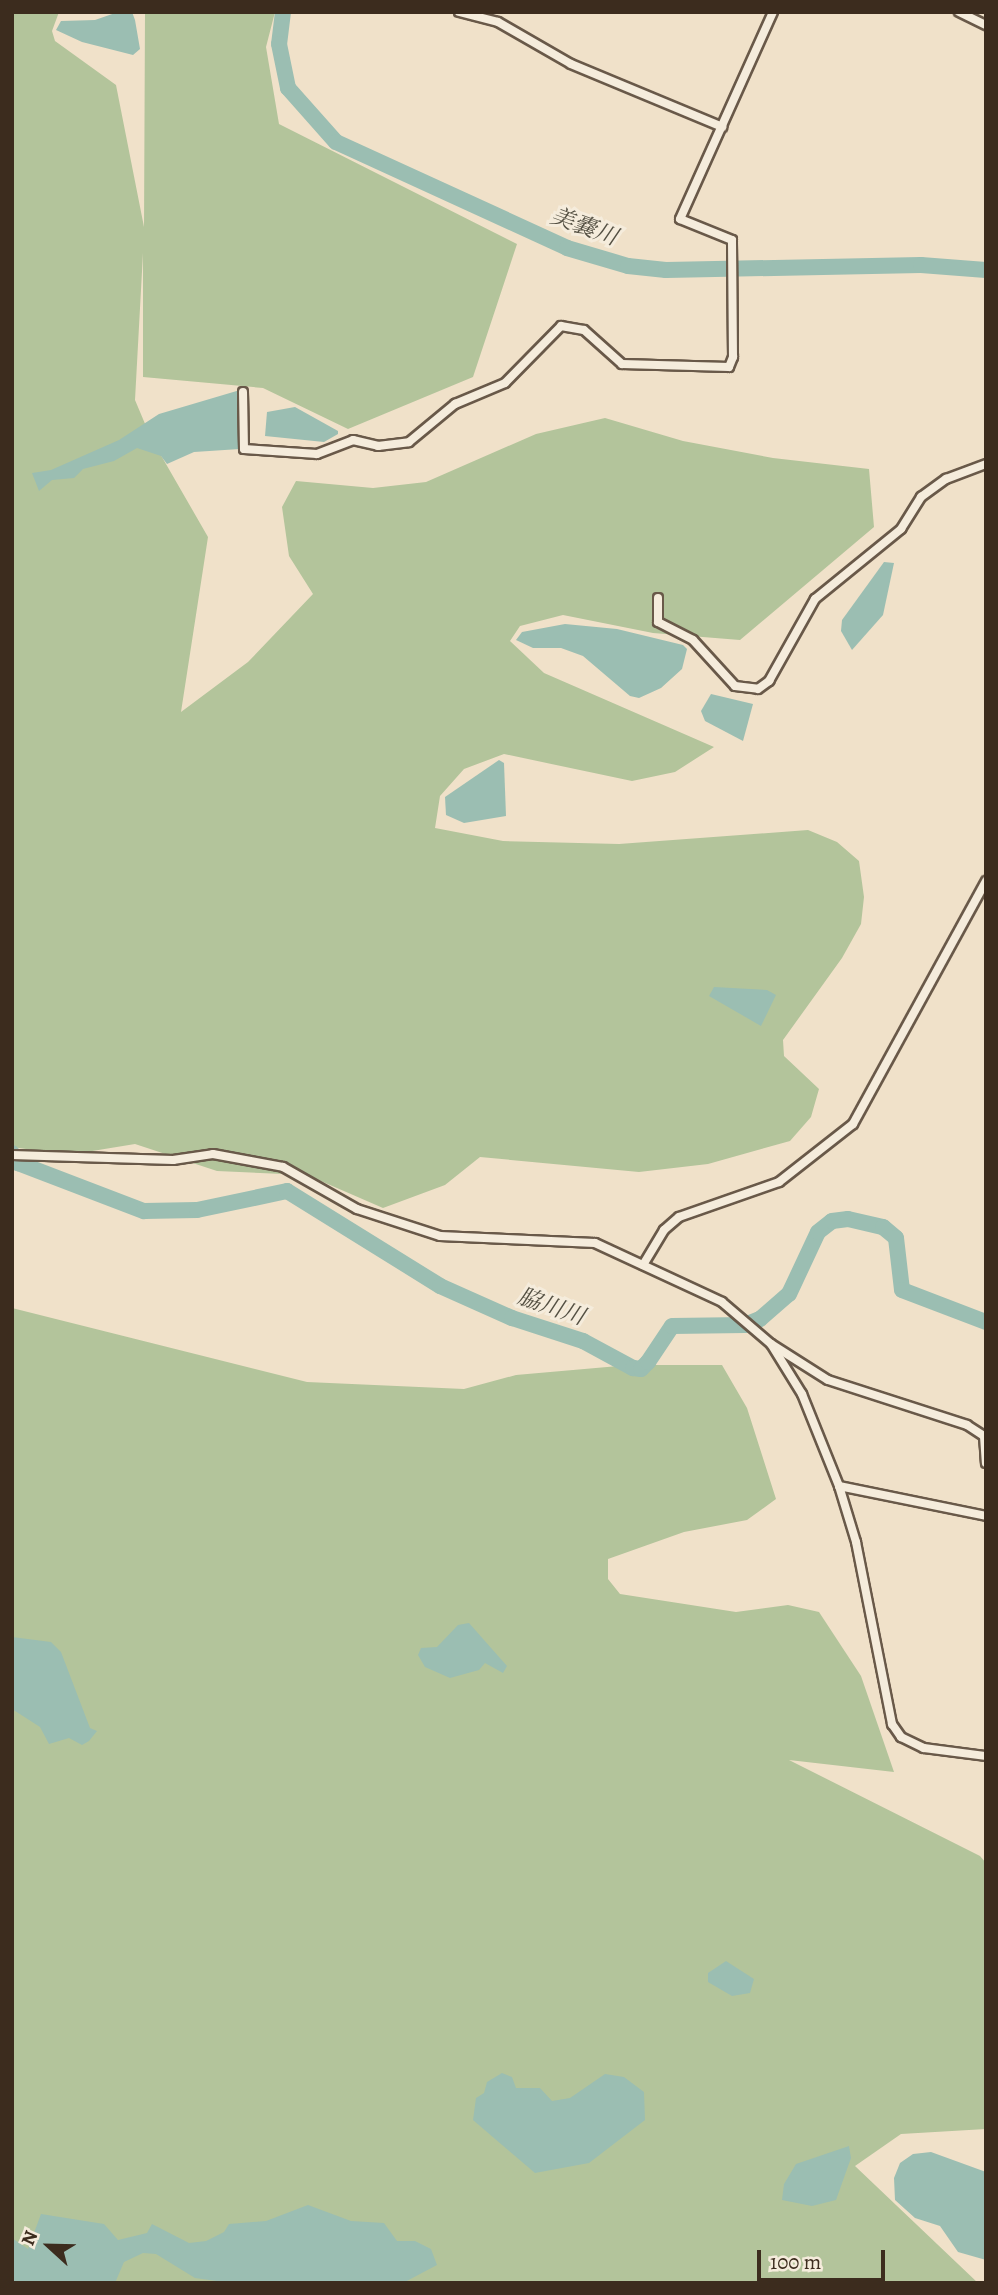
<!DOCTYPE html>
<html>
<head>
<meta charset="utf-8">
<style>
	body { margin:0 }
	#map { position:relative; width:998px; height:2295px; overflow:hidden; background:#f0e1c9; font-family:Alegreya,"Noto Serif JP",serif }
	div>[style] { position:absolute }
	.green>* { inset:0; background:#b3c49b }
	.water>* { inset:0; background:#9bbeb2 }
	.river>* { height:16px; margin:-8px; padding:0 8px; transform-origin:8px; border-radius:8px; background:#9bbeb2 }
	.roads { filter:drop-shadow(2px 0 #695949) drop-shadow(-2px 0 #695949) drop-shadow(0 2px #695949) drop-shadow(0 -2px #695949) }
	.minor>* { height:8px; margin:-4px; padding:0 4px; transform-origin:4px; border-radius:4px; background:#f5ecdc }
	span { translate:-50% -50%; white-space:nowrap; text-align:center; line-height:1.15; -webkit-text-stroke:6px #f5ecdc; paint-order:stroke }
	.water-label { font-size:23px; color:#545043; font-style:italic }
	.frame { position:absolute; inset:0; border:14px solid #3c2c1e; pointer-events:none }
	.north { position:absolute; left:14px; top:2211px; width:70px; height:70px; -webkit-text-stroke:5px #f5ecdc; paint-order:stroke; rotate:292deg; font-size:19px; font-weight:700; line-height:28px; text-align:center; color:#3c2c1e }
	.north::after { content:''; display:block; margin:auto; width:24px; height:32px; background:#3c2c1e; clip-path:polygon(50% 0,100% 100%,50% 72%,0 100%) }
	.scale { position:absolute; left:757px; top:2250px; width:128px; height:32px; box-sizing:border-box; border:4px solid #3c2c1e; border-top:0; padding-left:9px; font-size:21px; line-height:24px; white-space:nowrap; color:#3c2c1e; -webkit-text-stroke:5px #f5ecdc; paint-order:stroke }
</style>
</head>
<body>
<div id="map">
	<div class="green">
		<div style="clip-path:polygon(12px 12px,59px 12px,52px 31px,55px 41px,116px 85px,144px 227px,145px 12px,275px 12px,266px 47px,279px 124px,517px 244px,473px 377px,348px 429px,263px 388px,143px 377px,143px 253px,135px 400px,151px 438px,208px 537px,181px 712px,248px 662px,313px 594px,289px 556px,282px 507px,296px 481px,373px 488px,426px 482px,536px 434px,605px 418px,683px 441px,773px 458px,869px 469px,874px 527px,740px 640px,653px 633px,563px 615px,520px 626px,510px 641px,544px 673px,714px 747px,675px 772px,632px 781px,504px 754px,464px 769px,440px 796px,435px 828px,503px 841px,619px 844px,808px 830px,837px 842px,859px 861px,864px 897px,861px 924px,842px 958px,783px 1040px,784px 1056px,819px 1089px,811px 1117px,790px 1141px,708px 1164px,639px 1172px,480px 1157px,445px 1185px,383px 1208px,307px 1175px,217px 1171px,135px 1144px,68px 1155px,12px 1147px)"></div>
		<div style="clip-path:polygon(12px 1308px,307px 1382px,464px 1389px,516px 1375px,630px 1365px,722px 1365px,747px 1408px,776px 1499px,747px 1520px,684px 1532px,608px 1559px,608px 1579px,620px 1594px,736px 1612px,788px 1605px,819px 1612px,861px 1676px,894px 1772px,789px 1760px,980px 1856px,986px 1863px,986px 2129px,901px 2134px,855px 2166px,978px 2283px,12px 2283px)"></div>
	</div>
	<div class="water">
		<div style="clip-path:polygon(118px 12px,132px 12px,135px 20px,140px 49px,133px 55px,82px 42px,56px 30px,61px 21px,95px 20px)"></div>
		<div style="clip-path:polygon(240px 390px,240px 449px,194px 452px,167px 464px,161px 456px,137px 448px,114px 461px,83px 469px,74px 478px,52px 480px,39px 491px,32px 473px,51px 470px,119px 440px,159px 414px)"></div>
		<div style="clip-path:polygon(295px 407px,338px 431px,338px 434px,324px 442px,265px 436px,267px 412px)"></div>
		<div style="clip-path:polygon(884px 562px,894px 563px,883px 615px,852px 650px,841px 631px,842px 620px)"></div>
		<div style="clip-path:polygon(565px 624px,617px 629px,683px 645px,687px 649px,682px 669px,661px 688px,639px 698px,630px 696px,583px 656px,561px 648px,533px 648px,516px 640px,522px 632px)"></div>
		<div style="clip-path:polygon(711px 694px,753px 704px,743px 741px,705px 721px,701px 711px)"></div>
		<div style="clip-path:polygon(499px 760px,504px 763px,506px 816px,464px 823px,446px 815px,445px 797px)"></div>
		<div style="clip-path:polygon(714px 987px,767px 990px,776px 995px,761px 1026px,709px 996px)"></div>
		<div style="clip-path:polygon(469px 1623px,507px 1666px,503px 1673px,485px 1663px,479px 1670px,450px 1678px,425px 1667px,418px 1655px,421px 1648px,437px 1647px,458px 1625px)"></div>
		<div style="clip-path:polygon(12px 1637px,51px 1642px,61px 1652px,90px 1728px,97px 1731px,89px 1741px,82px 1745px,69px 1738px,49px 1744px,40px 1727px,12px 1709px)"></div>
		<div style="clip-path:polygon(726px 1961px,754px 1979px,750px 1993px,732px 1996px,708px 1982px,708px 1973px)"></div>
		<div style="clip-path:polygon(502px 2073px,512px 2077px,516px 2088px,540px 2088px,552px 2101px,570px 2098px,605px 2074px,624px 2077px,644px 2092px,645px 2120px,589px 2163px,535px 2173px,473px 2120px,476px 2098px,484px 2093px,487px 2082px)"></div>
		<div style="clip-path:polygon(849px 2146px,851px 2158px,836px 2200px,812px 2206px,782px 2200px,784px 2184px,796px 2164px)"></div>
		<div style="clip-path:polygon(931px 2152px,986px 2172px,986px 2260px,958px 2252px,940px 2226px,915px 2218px,895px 2200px,894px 2178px,900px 2163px,913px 2154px)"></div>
		<div style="clip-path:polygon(308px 2205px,351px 2221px,384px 2223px,397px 2241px,415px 2241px,431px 2249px,437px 2265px,403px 2283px,231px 2283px,195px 2278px,156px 2254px,143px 2253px,124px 2262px,115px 2283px,12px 2283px,12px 2238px,28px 2249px,41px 2214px,104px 2224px,118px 2240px,147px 2233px,152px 2224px,189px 2243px,206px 2241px,224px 2232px,229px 2224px,266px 2221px)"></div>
	</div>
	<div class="river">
		<div style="left:283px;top:12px;width:32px;rotate:97deg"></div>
		<div style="left:279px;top:44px;width:45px;rotate:78.4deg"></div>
		<div style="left:288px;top:88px;width:72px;rotate:48.4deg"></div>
		<div style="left:336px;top:142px;width:254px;rotate:24.6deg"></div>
		<div style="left:567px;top:248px;width:64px;rotate:16.4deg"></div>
		<div style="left:628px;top:266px;width:38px;rotate:6deg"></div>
		<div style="left:666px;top:270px;width:255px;rotate:-1.1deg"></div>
		<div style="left:921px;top:265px;width:65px;rotate:4.4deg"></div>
		<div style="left:12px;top:1153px;width:12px;rotate:59deg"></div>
		<div style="left:18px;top:1163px;width:135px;rotate:20.9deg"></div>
		<div style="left:144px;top:1211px;width:53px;rotate:-1.1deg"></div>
		<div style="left:197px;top:1210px;width:92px;rotate:-11.9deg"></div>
		<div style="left:287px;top:1191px;width:180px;rotate:31.8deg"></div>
		<div style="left:440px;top:1286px;width:79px;rotate:24deg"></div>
		<div style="left:512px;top:1318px;width:75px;rotate:17.9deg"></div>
		<div style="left:583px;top:1341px;width:57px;rotate:28.4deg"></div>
		<div style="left:633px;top:1368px;width:8px;rotate:7deg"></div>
		<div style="left:641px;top:1369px;width:10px;rotate:-45deg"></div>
		<div style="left:648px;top:1362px;width:43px;rotate:-56.3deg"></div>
		<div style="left:672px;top:1326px;width:73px;rotate:-0.8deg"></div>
		<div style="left:745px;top:1325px;width:16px;rotate:-22deg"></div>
		<div style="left:760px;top:1319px;width:38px;rotate:-41deg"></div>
		<div style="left:789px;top:1294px;width:68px;rotate:-64.9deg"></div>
		<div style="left:818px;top:1232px;width:18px;rotate:-38deg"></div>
		<div style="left:832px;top:1221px;width:16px;rotate:-7deg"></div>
		<div style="left:848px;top:1219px;width:36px;rotate:13deg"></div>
		<div style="left:883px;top:1227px;width:17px;rotate:40deg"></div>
		<div style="left:896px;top:1238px;width:52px;rotate:83.4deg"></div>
		<div style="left:902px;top:1290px;width:90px;rotate:20.9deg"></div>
	</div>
	<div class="roads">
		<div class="minor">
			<div style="left:459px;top:12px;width:40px;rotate:14.4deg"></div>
			<div style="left:498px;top:22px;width:84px;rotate:29.9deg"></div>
			<div style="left:571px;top:64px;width:164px;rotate:22.6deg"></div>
			<div style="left:959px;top:12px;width:30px;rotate:26deg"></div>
			<div style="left:243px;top:392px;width:57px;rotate:89deg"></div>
			<div style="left:244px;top:449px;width:73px;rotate:3.9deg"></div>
			<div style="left:317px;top:454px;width:39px;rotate:-21deg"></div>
			<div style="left:353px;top:440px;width:26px;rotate:13deg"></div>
			<div style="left:378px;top:446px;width:31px;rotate:-7deg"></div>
			<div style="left:409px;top:442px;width:60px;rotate:-39.6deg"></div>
			<div style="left:455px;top:404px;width:54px;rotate:-22.8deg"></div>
			<div style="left:505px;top:383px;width:80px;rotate:-45.5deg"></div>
			<div style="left:561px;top:326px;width:23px;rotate:10deg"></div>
			<div style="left:584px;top:330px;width:51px;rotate:41.8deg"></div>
			<div style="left:622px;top:364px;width:107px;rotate:1.6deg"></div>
			<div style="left:729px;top:367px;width:11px;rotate:-68deg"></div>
			<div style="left:733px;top:357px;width:117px;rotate:-90.5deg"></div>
			<div style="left:732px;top:240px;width:56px;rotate:-158deg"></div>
			<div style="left:680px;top:219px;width:227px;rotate:-65.8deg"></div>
			<div style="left:658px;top:598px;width:24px;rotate:90deg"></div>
			<div style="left:658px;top:622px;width:39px;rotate:27deg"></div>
			<div style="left:693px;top:640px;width:62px;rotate:47.6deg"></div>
			<div style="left:735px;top:686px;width:23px;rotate:7deg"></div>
			<div style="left:758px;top:689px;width:14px;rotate:-36deg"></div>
			<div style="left:769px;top:681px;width:94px;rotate:-60.7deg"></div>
			<div style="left:815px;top:599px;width:111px;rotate:-39.1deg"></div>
			<div style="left:901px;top:529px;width:38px;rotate:-58deg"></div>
			<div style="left:921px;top:497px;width:31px;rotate:-36deg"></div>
			<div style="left:946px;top:479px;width:43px;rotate:-20.6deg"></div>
			<div style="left:12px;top:1155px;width:161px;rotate:1.8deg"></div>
			<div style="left:173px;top:1160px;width:40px;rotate:-8.5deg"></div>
			<div style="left:213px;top:1154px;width:71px;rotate:10.5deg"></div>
			<div style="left:283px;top:1167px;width:85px;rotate:29.6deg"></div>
			<div style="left:357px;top:1209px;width:87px;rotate:18deg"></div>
			<div style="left:440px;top:1236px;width:155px;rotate:2.6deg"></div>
			<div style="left:595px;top:1243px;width:140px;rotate:24.9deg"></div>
			<div style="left:722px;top:1302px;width:65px;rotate:40.6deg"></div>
			<div style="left:771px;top:1344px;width:67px;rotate:32.3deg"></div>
			<div style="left:828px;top:1380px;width:146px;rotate:17.9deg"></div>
			<div style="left:967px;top:1425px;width:20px;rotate:33deg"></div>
			<div style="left:984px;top:1436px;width:27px;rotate:86deg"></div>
			<div style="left:643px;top:1265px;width:41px;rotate:-59deg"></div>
			<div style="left:664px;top:1230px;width:20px;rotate:-41deg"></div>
			<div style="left:679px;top:1217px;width:106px;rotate:-19.3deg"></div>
			<div style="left:779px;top:1182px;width:94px;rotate:-38.1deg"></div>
			<div style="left:853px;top:1124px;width:277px;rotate:-61.3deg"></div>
			<div style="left:771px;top:1344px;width:59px;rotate:58.2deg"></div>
			<div style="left:802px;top:1394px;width:99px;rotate:68.1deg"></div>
			<div style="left:839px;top:1486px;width:59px;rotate:73.1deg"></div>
			<div style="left:856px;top:1542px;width:186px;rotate:78.8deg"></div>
			<div style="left:892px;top:1724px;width:16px;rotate:55deg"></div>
			<div style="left:901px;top:1737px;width:25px;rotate:26deg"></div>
			<div style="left:924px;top:1748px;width:63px;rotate:7.4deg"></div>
			<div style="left:839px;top:1486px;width:150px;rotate:11.5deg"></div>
		</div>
	</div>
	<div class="water-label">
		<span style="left:584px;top:227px;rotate:20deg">美嚢川</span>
		<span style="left:551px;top:1307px;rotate:19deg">脇川川</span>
	</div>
	<div class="frame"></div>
	<div class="north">N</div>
	<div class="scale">100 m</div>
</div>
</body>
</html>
